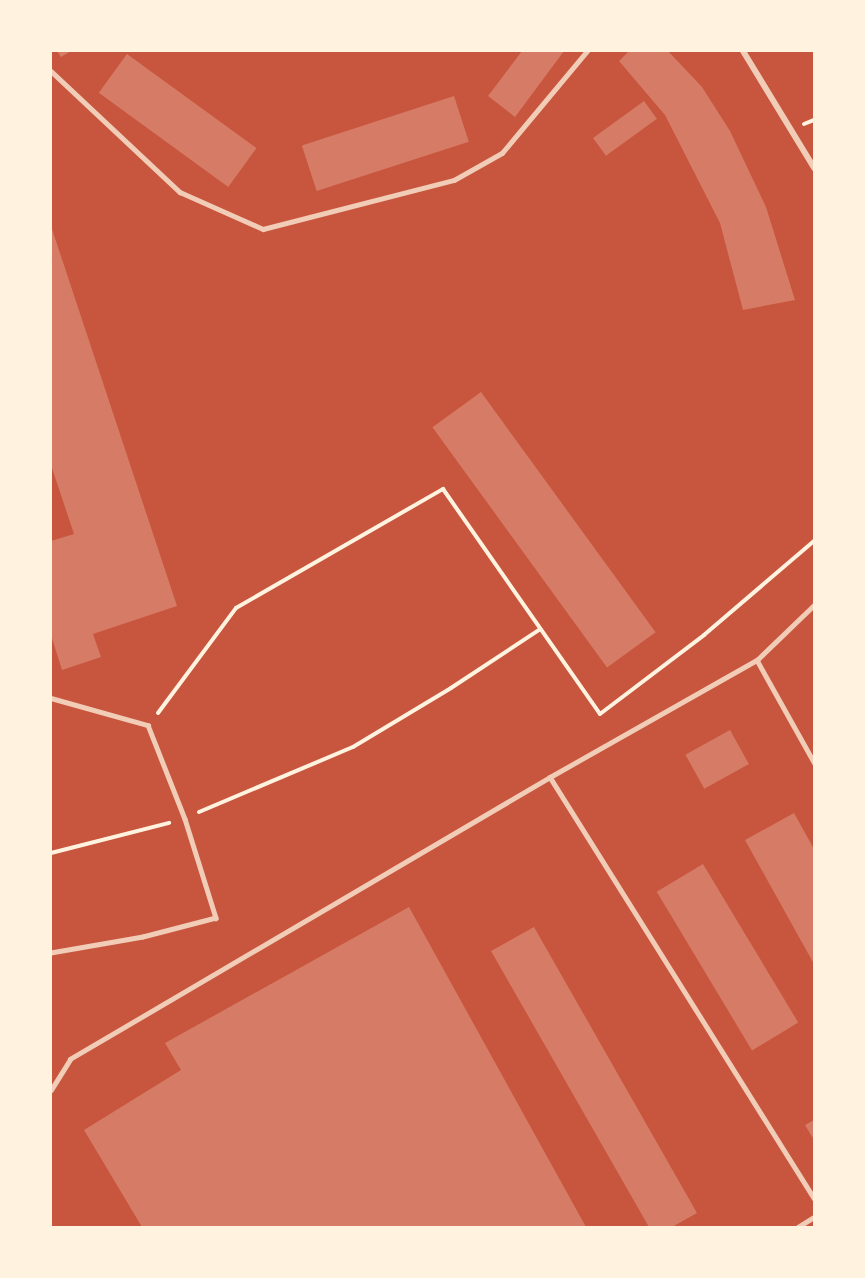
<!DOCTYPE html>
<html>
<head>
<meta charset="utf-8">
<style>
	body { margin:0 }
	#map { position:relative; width:865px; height:1278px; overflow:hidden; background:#c8553d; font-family:"PT Sans Narrow",sans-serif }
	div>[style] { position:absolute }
	.building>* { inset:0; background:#d67c66; transform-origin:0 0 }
	.path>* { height:4px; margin:-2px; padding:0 2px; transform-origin:2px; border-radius:2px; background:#fff3e0 }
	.service>* { height:4.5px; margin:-2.25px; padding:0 2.25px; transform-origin:2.25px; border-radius:2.25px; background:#f1ccb7 }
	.minor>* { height:6px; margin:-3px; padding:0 3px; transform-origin:3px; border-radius:3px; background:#f1ccb7 }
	span { translate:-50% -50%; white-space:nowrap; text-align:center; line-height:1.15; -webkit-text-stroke:5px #fff3e0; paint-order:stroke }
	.frame { position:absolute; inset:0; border:52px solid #fff3e0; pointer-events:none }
</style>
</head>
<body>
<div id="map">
	<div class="building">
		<div style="clip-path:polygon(57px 51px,71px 51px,61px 57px)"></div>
		<div style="clip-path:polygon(522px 51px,564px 51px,515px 117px,488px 96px)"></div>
		<div style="clip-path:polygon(629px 51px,668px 51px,702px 87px,730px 131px,766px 207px,795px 300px,743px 310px,720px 223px,665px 115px,619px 61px)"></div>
		<div style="left:127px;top:54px;width:160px;height:48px;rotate:36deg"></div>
		<div style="left:454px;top:96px;width:48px;height:160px;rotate:72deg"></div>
		<div style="left:644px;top:101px;width:22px;height:63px;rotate:54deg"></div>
		<div style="clip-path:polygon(51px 226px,177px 606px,93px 634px,101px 657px,62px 670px,51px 635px,51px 541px,74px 534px,51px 465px)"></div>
		<div style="left:481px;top:392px;width:297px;height:60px;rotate:54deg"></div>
		<div style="left:730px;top:730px;width:39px;height:51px;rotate:61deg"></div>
		<div style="clip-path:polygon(794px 813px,814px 849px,814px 964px,745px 840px)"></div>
		<div style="left:703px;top:864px;width:185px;height:54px;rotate:59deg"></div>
		<div style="clip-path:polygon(409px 907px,586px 1227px,142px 1227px,84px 1130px,181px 1070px,165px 1043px)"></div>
		<div style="clip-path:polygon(534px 927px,697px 1213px,672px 1227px,649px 1227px,491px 951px)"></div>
		<div style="clip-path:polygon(814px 1120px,814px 1140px,805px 1125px)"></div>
	</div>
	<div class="path">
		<div style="left:804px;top:124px;width:11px;rotate:-22deg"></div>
		<div style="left:158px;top:713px;width:131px;rotate:-53.4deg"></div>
		<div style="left:236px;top:608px;width:239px;rotate:-29.9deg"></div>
		<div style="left:443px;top:489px;width:274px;rotate:55.1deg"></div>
		<div style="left:600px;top:714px;width:131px;rotate:-37.2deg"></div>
		<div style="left:704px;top:635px;width:145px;rotate:-40.5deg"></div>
		<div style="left:199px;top:812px;width:167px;rotate:-22.9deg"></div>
		<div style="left:353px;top:747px;width:114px;rotate:-31deg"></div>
		<div style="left:451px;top:688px;width:105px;rotate:-33.4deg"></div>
		<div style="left:51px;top:853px;width:122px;rotate:-14.3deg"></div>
	</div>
	<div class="service">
		<div style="left:51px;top:71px;width:177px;rotate:43.2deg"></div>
		<div style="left:180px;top:192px;width:91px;rotate:24deg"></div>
		<div style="left:263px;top:229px;width:197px;rotate:-14.4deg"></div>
		<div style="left:454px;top:180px;width:55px;rotate:-29.4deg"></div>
		<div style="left:502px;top:153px;width:133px;rotate:-50.2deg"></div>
		<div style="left:757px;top:660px;width:117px;rotate:60.8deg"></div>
		<div style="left:51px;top:698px;width:101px;rotate:15.6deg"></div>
		<div style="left:148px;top:725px;width:101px;rotate:68.5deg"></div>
		<div style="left:185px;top:819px;width:104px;rotate:72.6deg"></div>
		<div style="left:216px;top:918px;width:75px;rotate:165.4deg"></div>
		<div style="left:143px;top:937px;width:93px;rotate:170.1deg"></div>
		<div style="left:550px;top:777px;width:497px;rotate:57.9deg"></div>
		<div style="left:51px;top:1090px;width:36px;rotate:-58deg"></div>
		<div style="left:70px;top:1059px;width:557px;rotate:-30.43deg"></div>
		<div style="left:550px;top:777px;width:238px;rotate:-29.5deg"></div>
		<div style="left:757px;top:660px;width:79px;rotate:-44deg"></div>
		<div style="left:798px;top:1227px;width:19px;rotate:-32deg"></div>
	</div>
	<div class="minor">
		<div style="left:743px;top:51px;width:137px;rotate:58.7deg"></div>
	</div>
	<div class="frame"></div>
</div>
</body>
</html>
